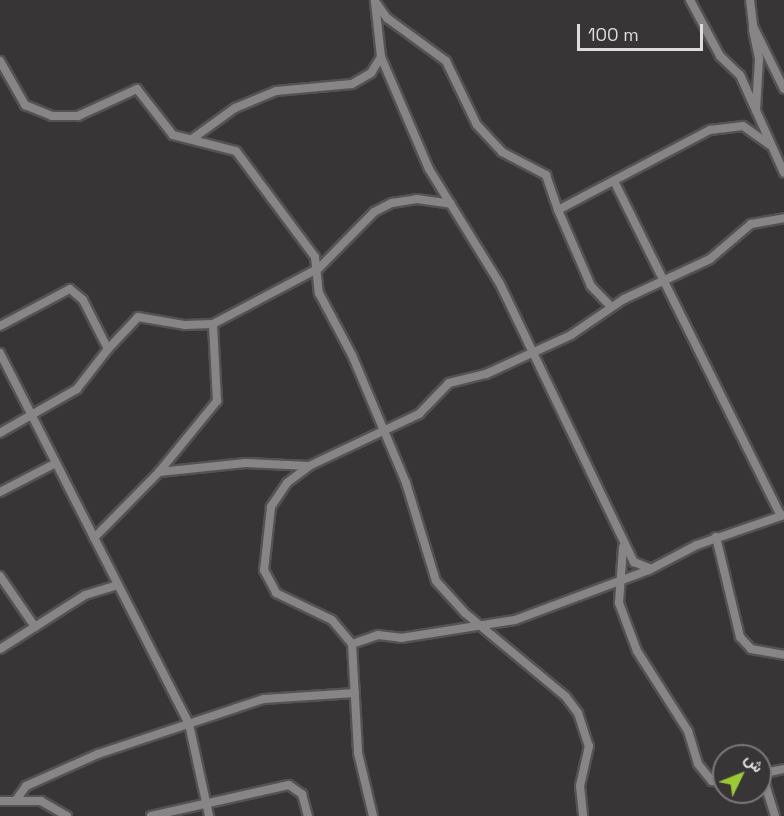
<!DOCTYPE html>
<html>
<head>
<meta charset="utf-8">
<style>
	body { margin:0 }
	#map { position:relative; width:784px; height:816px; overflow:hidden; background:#383537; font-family:"Space Grotesk",Vazirmatn,sans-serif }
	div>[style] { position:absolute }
	.roads { filter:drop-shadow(2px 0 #545254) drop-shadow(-2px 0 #545254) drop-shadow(0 2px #545254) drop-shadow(0 -2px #545254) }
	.minor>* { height:8px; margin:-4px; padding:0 4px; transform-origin:4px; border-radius:4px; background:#888587 }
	span { translate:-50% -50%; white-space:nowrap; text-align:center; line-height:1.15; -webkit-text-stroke:5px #383537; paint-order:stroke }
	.north { position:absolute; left:712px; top:744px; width:60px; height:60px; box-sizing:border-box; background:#383537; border:2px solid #7a7879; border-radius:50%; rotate:47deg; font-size:16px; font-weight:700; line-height:24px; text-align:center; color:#dedcdd }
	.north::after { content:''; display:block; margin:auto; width:21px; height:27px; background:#9bcb33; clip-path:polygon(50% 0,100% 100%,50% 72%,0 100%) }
	.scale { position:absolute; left:577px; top:24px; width:126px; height:27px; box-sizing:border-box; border:3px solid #dedcdd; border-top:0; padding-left:8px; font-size:18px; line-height:21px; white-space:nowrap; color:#dedcdd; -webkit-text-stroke:4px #383537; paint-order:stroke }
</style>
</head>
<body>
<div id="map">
	<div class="roads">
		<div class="minor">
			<div style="left:690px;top:0;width:64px;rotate:61.8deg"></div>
			<div style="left:720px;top:56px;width:28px;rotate:44deg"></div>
			<div style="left:740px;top:75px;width:107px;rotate:65.8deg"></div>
			<div style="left:750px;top:0;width:26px;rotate:83deg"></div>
			<div style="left:753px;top:26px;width:70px;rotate:63.8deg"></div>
			<div style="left:375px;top:1px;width:21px;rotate:55deg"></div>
			<div style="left:387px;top:18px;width:73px;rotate:36.1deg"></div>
			<div style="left:446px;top:61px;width:71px;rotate:64.2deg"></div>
			<div style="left:477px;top:125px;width:37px;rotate:47deg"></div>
			<div style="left:502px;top:152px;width:50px;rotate:27.6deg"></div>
			<div style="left:546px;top:175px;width:37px;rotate:71deg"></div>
			<div style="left:558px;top:210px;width:172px;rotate:-27.8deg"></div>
			<div style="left:710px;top:130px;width:33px;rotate:-7deg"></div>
			<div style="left:743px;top:126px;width:32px;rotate:35deg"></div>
			<div style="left:375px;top:2px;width:55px;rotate:83.8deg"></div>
			<div style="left:381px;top:57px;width:122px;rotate:66.8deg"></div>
			<div style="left:429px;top:169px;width:135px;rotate:58.3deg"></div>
			<div style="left:500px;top:284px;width:309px;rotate:64.3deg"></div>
			<div style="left:634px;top:562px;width:18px;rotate:22deg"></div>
			<div style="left:651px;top:569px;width:52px;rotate:-27.6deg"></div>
			<div style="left:697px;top:545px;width:92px;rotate:-19deg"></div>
			<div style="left:753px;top:30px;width:30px;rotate:78deg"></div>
			<div style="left:759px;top:59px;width:51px;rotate:93.4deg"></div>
			<div style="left:0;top:61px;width:51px;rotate:60.4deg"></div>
			<div style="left:25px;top:105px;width:29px;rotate:22deg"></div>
			<div style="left:52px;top:116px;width:26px"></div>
			<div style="left:78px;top:116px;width:65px;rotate:-24.6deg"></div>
			<div style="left:137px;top:89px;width:58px;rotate:52deg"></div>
			<div style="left:173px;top:135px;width:65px;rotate:14.3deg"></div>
			<div style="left:236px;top:151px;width:132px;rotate:53.3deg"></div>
			<div style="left:315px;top:257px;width:36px;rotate:84deg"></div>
			<div style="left:319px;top:293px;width:70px;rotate:62deg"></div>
			<div style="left:352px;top:355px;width:139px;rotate:67.1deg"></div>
			<div style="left:406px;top:483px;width:102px;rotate:73deg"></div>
			<div style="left:436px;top:581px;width:43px;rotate:47.8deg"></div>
			<div style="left:465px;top:613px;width:131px;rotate:39.7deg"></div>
			<div style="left:566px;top:697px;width:20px;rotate:53deg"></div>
			<div style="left:578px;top:713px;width:35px;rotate:72deg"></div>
			<div style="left:589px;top:746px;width:41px;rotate:102.7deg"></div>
			<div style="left:580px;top:786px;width:30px;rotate:84deg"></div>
			<div style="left:192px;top:139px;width:53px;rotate:-35.8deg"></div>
			<div style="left:235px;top:108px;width:44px;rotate:-22.5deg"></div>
			<div style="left:276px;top:91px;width:76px;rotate:-5.3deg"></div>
			<div style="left:352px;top:84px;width:22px;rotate:-30deg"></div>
			<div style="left:371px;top:73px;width:19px;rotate:-58deg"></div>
			<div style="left:615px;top:183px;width:372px;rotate:63.5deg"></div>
			<div style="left:558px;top:210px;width:83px;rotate:66.5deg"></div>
			<div style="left:591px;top:286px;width:29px;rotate:46deg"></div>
			<div style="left:0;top:326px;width:79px;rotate:-27.9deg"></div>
			<div style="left:70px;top:289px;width:17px;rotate:40deg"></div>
			<div style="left:83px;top:300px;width:55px;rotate:63deg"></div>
			<div style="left:108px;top:349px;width:51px;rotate:127.8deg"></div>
			<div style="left:77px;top:389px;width:89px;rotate:150.3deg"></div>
			<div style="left:108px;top:349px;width:44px;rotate:-46.8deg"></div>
			<div style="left:138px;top:317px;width:48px;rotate:9.7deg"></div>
			<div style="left:185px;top:325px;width:28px;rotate:-2deg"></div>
			<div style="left:213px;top:324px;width:120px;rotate:-27.8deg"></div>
			<div style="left:319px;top:268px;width:78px;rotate:-45.5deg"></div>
			<div style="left:374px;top:212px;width:20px;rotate:-27deg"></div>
			<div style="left:392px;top:203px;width:25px;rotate:-9deg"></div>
			<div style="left:417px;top:199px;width:34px;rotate:8deg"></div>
			<div style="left:0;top:353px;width:416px;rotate:63deg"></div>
			<div style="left:189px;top:724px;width:94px;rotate:77.7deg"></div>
			<div style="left:308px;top:467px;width:26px;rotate:143deg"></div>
			<div style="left:287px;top:483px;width:29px;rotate:124deg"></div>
			<div style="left:271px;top:507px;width:63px;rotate:96.3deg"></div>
			<div style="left:264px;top:570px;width:26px;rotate:62deg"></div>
			<div style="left:276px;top:593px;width:62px;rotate:25.7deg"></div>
			<div style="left:332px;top:620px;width:31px;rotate:50deg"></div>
			<div style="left:352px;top:644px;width:109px;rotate:86.8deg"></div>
			<div style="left:358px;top:753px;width:65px;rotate:76.6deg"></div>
			<div style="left:159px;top:472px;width:92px;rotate:-50.8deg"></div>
			<div style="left:217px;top:401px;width:77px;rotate:-93deg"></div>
			<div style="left:0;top:492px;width:63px;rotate:-27.4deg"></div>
			<div style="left:716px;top:537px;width:103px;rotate:76.5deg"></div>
			<div style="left:740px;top:637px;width:16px;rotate:47deg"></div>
			<div style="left:751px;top:649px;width:34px;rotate:10deg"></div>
			<div style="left:94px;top:538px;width:93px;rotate:-45.4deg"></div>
			<div style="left:159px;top:472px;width:87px;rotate:-5.9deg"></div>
			<div style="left:246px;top:463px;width:63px;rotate:2.7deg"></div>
			<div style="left:309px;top:466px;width:122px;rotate:-25.3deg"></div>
			<div style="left:419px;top:414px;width:43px;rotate:-45.9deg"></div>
			<div style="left:449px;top:383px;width:38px;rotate:-14deg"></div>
			<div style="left:486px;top:374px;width:94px;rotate:-24.6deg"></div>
			<div style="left:571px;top:335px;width:64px;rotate:-34.2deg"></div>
			<div style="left:624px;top:299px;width:95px;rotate:-24.9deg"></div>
			<div style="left:710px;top:259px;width:54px;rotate:-40.5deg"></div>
			<div style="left:751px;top:224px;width:34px;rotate:-10deg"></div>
			<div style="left:623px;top:547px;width:56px;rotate:94.1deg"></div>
			<div style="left:619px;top:603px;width:51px;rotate:69.4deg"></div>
			<div style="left:637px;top:651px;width:95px;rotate:57.5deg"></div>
			<div style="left:688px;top:731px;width:34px;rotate:73deg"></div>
			<div style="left:698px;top:764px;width:22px;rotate:51deg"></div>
			<div style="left:712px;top:781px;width:12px;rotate:5deg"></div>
			<div style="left:0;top:576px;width:62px;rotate:55.5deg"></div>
			<div style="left:352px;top:644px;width:28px;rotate:-19deg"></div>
			<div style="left:378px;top:635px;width:23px;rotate:7deg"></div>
			<div style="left:401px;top:638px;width:115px;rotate:-9deg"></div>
			<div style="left:515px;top:620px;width:143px;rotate:-20.5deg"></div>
			<div style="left:0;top:649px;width:101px;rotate:-32.4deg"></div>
			<div style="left:85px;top:595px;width:34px;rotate:-17deg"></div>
			<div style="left:760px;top:774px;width:25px;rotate:-12deg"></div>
			<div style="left:762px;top:774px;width:44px;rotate:72.8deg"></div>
			<div style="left:16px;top:800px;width:17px;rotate:-54deg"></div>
			<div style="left:26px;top:786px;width:79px;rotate:-24deg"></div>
			<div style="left:98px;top:754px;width:145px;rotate:-18.4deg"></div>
			<div style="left:236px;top:708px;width:29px;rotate:-18deg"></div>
			<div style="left:264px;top:699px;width:91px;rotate:-3.8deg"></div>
			<div style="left:0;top:801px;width:41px"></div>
			<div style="left:41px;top:801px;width:30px;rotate:30deg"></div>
			<div style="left:151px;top:816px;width:141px;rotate:-12.7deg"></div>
			<div style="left:289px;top:785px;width:16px;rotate:35deg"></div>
			<div style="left:302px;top:794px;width:23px;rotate:75deg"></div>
		</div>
	</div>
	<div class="north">ش</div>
	<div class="scale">100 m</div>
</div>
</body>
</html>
